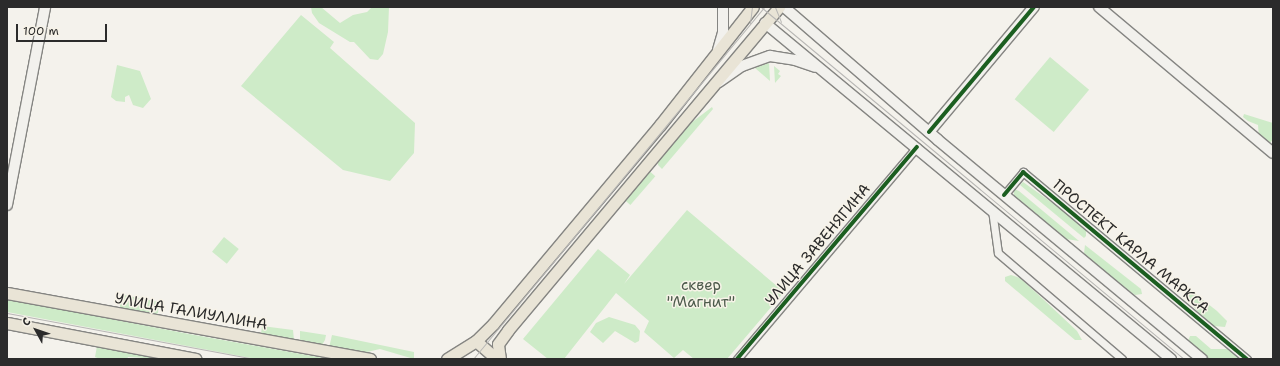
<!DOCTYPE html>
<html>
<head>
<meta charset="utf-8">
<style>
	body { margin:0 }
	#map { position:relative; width:1280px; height:366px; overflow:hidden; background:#f4f2ec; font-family:"Shantell Sans",sans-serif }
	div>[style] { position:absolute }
	.green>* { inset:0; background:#ceebc8; transform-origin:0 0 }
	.roads { filter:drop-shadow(1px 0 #858582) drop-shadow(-1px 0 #858582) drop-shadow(0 1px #858582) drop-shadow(0 -1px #858582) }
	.street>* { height:7px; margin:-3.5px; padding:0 3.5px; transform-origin:3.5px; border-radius:3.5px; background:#f2f1ed }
	.secondary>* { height:10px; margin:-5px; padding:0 5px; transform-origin:5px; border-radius:5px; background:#f2f1ed }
	.primary>* { height:11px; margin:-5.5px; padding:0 5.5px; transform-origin:5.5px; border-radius:5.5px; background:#e9e4d6 }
	.tram>* { height:1px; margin:-0.5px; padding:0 0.5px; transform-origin:0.5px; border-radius:0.5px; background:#b8b7b5 }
	.cycleway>* { height:4px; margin:-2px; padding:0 2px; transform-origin:2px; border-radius:2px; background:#1b5e20 }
	span { translate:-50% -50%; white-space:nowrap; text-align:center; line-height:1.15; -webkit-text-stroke:3px #f7f3e8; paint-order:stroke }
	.street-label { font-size:15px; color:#2b2b2b }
	.park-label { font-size:15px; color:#4c5a4b }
	.frame { position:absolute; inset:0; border:8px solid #2b2b2b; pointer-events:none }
	.north { position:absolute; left:16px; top:310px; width:40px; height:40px; -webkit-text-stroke:3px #f7f3e8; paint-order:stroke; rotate:310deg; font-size:11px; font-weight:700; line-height:16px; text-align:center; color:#2b2b2b }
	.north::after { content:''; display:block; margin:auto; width:14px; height:18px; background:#2b2b2b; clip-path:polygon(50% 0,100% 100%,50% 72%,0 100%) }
	.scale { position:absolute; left:16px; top:24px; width:91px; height:18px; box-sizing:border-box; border:2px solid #2b2b2b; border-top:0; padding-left:5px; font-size:12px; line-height:14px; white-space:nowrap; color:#2b2b2b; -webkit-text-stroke:3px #f7f3e8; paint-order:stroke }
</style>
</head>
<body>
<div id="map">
	<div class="green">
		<div style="clip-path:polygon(311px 7px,321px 7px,340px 23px,353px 15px,367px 12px,372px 7px,389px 7px,388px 32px,383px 54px,378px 60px,370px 59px,354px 42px,350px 42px,319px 23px,312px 13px)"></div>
		<div style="clip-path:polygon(301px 15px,334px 42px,330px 48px,415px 123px,414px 153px,390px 181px,343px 170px,241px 86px)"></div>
		<div style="left:1050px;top:57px;width:51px;height:55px;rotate:40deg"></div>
		<div style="clip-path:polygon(769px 63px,770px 81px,755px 68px)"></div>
		<div style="clip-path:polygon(117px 65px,140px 71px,151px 99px,143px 108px,133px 105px,129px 95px,125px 97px,125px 102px,116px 101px,111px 97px)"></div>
		<div style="clip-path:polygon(774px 66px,780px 71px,778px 74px,781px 76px,775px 83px)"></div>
		<div style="clip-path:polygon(712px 107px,713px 109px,662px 169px,658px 165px,658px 160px,687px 126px)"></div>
		<div style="clip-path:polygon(1244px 114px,1273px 123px,1273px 139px,1268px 146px,1259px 138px,1258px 125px,1248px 121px,1243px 117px)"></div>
		<div style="left:647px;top:169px;width:11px;height:38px;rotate:41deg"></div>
		<div style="clip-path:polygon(1023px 182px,1068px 214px,1086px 230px,1086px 236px,1084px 238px,1020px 185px)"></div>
		<div style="clip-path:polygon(1014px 189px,1019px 191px,1079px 241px,1066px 239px,1014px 198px)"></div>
		<div style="clip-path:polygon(687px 210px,784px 292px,727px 359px,694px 359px,683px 350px,674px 358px,644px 332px,649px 321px,616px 293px,564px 359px,548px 359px,523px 339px,598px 249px,630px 275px,624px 284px)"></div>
		<div style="left:224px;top:237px;width:19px;height:19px;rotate:39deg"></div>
		<div style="clip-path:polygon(1085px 245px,1141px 289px,1142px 294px,1135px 295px,1100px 269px,1084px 253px)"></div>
		<div style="clip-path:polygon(1011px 275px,1020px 278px,1043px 299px,1077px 331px,1082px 340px,1075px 340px,1005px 281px,1005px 277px)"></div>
		<div style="clip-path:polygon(1188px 288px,1217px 311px,1227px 321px,1225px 327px,1214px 326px,1196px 310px,1184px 292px)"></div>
		<div style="clip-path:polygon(124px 295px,159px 302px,158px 313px,154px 315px,120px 309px,120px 300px)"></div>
		<div style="clip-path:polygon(7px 299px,189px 334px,329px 359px,256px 359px,7px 312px)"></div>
		<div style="clip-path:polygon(609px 317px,635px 325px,640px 331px,639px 341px,635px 343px,615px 331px,603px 343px,590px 332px,596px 323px)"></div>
		<div style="clip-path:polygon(262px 326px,293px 330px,294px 340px,261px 334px)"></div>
		<div style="clip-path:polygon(300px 331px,326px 335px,325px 340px,322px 345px,300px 342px)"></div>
		<div style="clip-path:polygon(332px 335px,414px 352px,414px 359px,380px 349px,358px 354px,329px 348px)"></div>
		<div style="clip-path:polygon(1190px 336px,1196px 336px,1211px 349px,1228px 349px,1240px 359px,1209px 359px,1188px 341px)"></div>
		<div style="clip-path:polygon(97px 346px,167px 359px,128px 357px,127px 359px,100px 359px,95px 357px)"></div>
	</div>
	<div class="roads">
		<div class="street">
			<div style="left:1004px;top:195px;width:30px;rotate:-50deg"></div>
			<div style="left:1023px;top:172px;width:292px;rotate:39.9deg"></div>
			<div style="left:992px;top:210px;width:43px;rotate:82.1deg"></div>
			<div style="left:998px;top:253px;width:163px;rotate:40.5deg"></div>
			<div style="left:737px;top:359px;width:278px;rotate:-49.7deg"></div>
		</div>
		<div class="secondary">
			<div style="left:784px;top:7px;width:203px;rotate:40.8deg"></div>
			<div style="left:938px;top:140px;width:343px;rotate:39.7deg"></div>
			<div style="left:1099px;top:7px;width:227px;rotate:40deg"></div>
			<div style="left:765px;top:23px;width:527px;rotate:39.61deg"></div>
			<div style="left:718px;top:50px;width:18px;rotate:-74deg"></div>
			<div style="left:723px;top:33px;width:26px;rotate:-90deg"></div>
			<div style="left:719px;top:82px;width:28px;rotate:-35deg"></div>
			<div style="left:742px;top:66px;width:30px;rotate:-20deg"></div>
			<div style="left:770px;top:56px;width:25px;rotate:9deg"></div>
			<div style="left:795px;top:60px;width:21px;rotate:19deg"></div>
			<div style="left:929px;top:132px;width:163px;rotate:-50deg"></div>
			<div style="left:7px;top:205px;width:202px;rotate:-79.1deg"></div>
		</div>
		<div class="primary">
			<div style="left:7px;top:293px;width:369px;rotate:10.3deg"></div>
			<div style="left:7px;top:323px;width:192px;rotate:10.8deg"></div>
			<div style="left:476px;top:341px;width:28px;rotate:41deg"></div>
			<div style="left:447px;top:359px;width:34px;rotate:-32deg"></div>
			<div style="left:476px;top:341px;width:24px;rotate:-45deg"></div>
			<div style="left:493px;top:324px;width:260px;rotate:-50deg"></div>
			<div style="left:660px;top:125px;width:150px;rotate:-51.8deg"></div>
			<div style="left:500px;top:359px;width:15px;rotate:-98deg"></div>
			<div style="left:498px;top:344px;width:17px;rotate:-54deg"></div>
			<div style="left:508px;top:330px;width:422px;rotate:-50deg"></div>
		</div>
	</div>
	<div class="tram">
		<div style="left:761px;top:7px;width:550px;rotate:39.77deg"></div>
		<div style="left:775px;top:7px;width:16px;rotate:68deg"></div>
		<div style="left:750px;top:23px;width:16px;rotate:-83deg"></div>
		<div style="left:7px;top:313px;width:252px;rotate:10.5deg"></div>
		<div style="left:473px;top:359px;width:457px;rotate:-50.4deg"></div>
	</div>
	<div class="cycleway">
		<div style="left:929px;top:132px;width:163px;rotate:-50deg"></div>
		<div style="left:1004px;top:195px;width:30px;rotate:-50deg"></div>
		<div style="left:1023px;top:172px;width:292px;rotate:39.9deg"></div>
		<div style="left:737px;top:359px;width:278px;rotate:-49.7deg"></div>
	</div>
	<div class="street-label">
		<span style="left:818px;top:245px;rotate:-50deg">УЛИЦА ЗАВЕНЯГИНА</span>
		<span style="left:1131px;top:247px;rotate:40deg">ПРОСПЕКТ КАРЛА МАРКСА</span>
		<span style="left:191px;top:312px;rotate:10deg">УЛИЦА ГАЛИУЛЛИНА</span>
	</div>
	<div class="park-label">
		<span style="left:701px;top:294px">сквер<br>"Магнит"</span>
	</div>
	<div class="frame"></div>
	<div class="north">С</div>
	<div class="scale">100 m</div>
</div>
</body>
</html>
